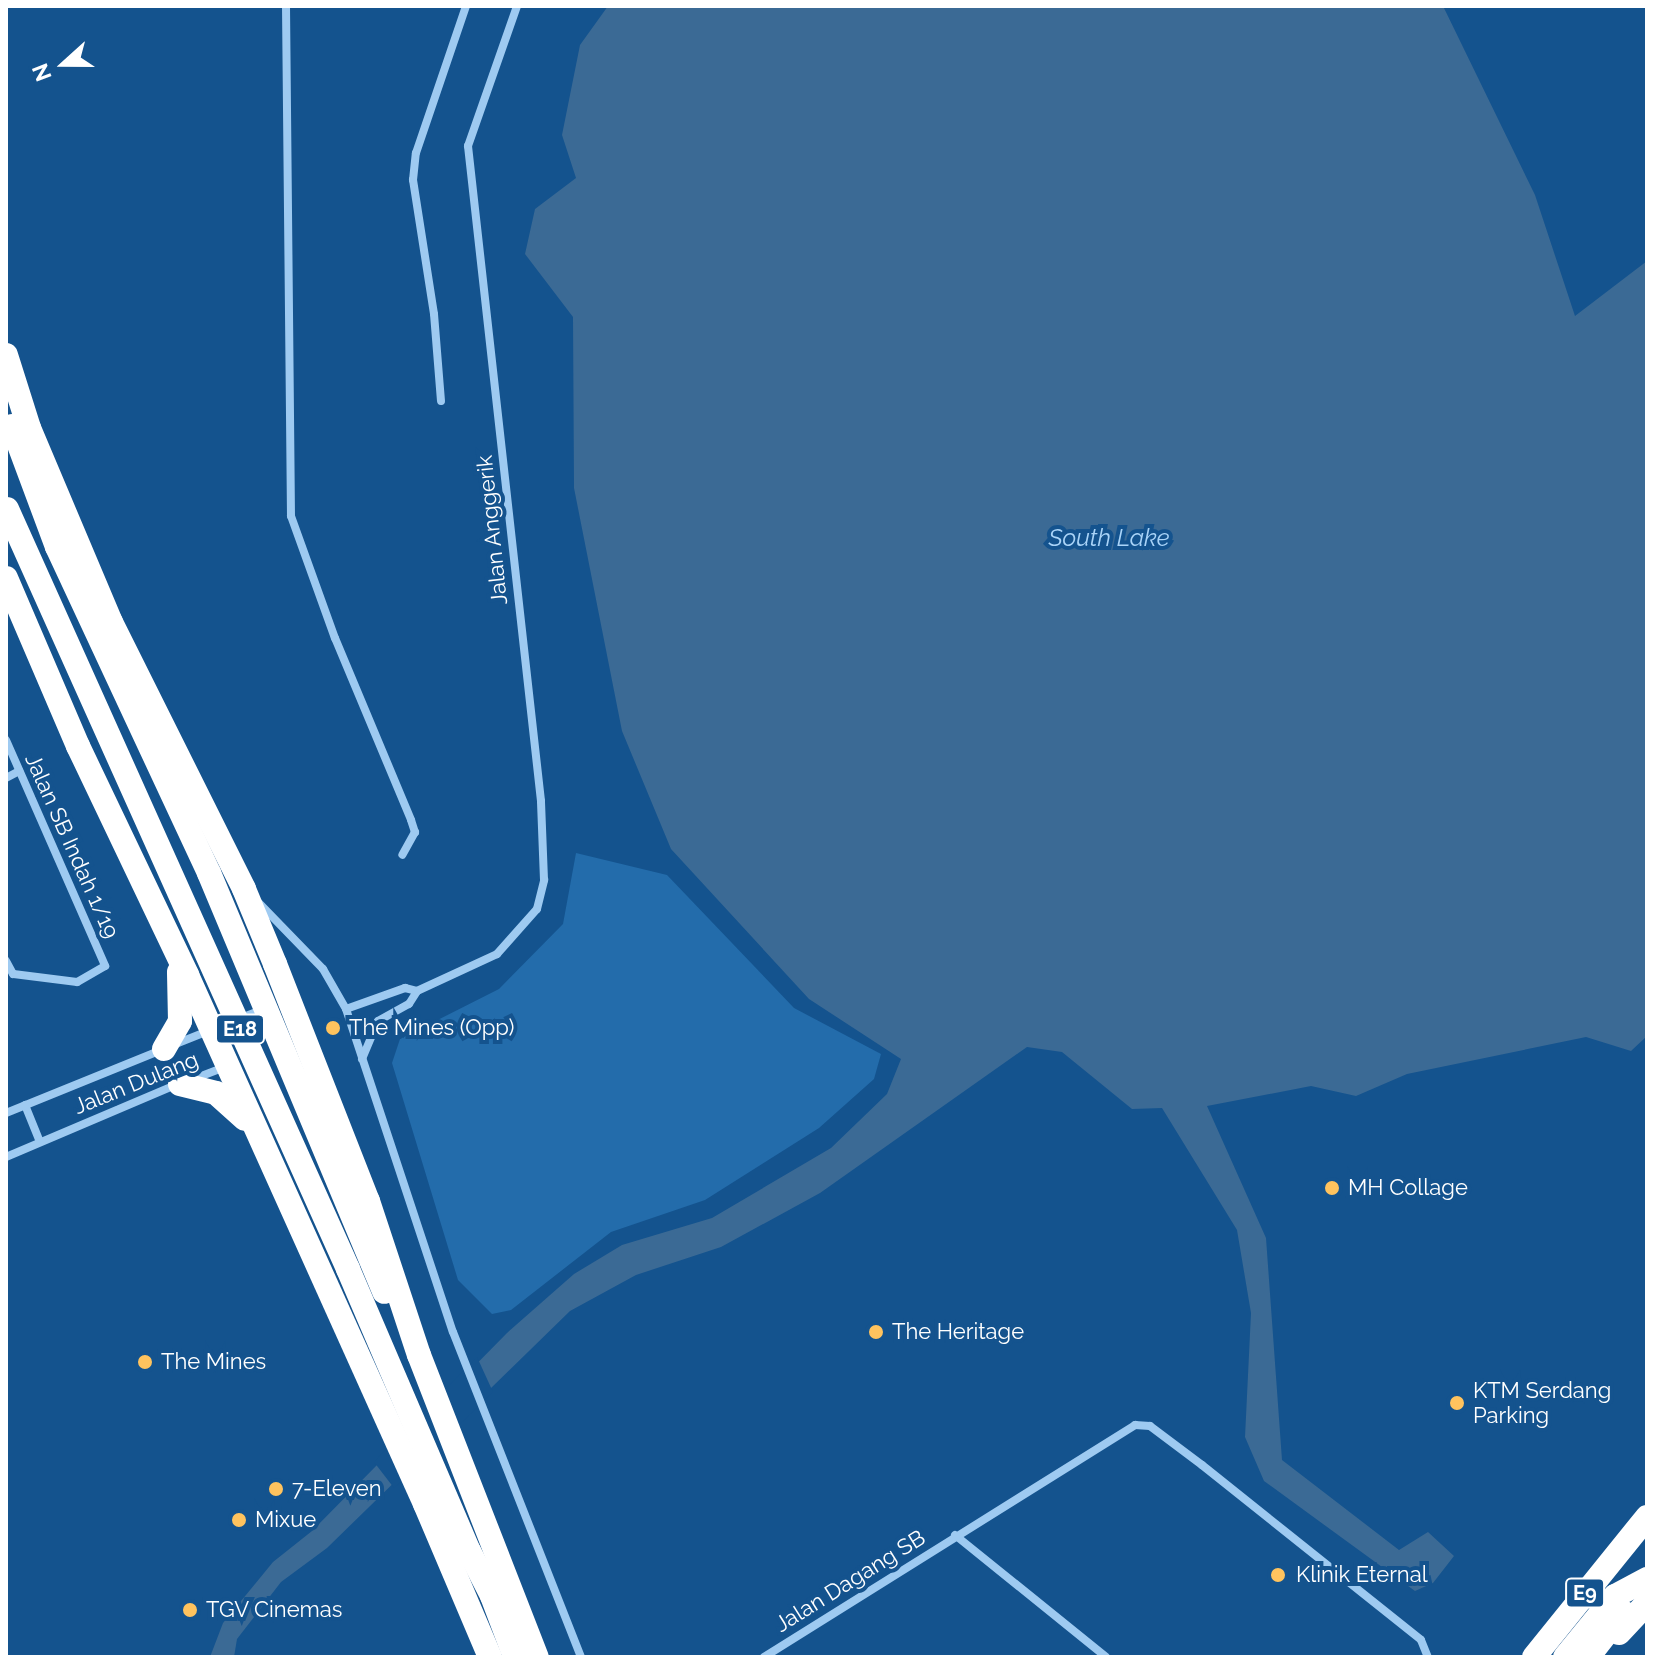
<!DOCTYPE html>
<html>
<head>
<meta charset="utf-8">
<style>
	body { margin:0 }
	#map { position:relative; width:1653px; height:1663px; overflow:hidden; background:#14538e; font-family:Raleway,sans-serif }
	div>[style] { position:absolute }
	.green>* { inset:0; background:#236cab }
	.water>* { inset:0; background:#3b6a95 }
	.pier>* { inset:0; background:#14538e }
	.minor>* { height:8px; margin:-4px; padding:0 4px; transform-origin:4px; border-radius:4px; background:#9ecaf1 }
	.motorway>* { height:24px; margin:-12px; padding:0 12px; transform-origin:12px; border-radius:12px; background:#fff }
	.motorway-bridge>* { height:24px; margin:-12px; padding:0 12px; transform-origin:12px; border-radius:12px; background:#fff }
	.dots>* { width:22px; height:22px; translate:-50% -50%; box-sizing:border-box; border:4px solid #14538e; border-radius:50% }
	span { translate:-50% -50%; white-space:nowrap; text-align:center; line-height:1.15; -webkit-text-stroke:8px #14538e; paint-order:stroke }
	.shield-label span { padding:2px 6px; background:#14538e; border:2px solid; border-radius:6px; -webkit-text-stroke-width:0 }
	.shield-label { font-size:20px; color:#fff; font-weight:700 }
	.street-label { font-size:22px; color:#fff }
	.poi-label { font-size:22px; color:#fff }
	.left { translate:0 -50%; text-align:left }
	.water-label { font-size:24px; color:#aad4f8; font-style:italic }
	.frame { position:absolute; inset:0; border:8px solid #fff; pointer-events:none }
	.north { position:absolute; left:24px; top:24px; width:80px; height:80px; -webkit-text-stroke:6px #14538e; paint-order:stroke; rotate:249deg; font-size:22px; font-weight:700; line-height:32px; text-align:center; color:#fff }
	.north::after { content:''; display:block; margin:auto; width:28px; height:36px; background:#fff; clip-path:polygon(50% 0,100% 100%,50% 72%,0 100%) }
</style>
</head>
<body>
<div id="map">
	<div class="green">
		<div style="clip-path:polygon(576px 853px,667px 875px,794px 1008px,881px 1054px,874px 1079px,819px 1128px,705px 1200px,611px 1232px,511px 1310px,492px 1314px,458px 1280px,392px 1063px,400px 1039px,499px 989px,563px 924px)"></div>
	</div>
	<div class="water">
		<div style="clip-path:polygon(608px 6px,1443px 6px,1535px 195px,1575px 316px,1647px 261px,1647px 1036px,1631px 1051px,1586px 1037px,1407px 1074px,1356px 1096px,1311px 1086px,1207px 1106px,1266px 1238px,1282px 1460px,1399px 1550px,1428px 1532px,1454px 1556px,1433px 1583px,1415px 1591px,1264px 1481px,1245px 1437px,1251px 1313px,1237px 1230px,1162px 1108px,1132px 1109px,1062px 1052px,1027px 1047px,820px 1193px,721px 1247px,636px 1275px,570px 1311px,327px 1548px,281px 1582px,237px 1639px,234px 1657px,210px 1657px,223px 1623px,273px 1562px,312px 1531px,507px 1333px,574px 1274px,622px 1245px,712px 1218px,831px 1148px,887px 1094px,901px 1059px,809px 999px,671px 849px,622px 731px,574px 488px,573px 317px,525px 254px,535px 209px,576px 178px,562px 135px,580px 45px)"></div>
	</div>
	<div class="pier">
		<div style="clip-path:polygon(477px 1357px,493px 1392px,394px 1488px,374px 1462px)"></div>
	</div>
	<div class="minor">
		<div style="left:286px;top:6px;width:510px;rotate:89.44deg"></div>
		<div style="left:291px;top:516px;width:130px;rotate:70.2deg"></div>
		<div style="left:335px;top:638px;width:197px;rotate:67.3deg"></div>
		<div style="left:411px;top:820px;width:13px;rotate:72deg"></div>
		<div style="left:415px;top:832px;width:26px;rotate:119deg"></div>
		<div style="left:441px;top:401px;width:87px;rotate:-94.6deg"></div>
		<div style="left:434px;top:314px;width:136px;rotate:-98.9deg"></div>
		<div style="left:413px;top:180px;width:27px;rotate:-84deg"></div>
		<div style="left:416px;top:153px;width:155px;rotate:-71.2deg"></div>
		<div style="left:6px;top:740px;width:247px;rotate:66.3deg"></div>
		<div style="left:105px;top:966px;width:32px;rotate:150deg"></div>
		<div style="left:77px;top:982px;width:64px;rotate:-172.9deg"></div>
		<div style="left:13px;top:974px;width:15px;rotate:-118deg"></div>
		<div style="left:6px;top:778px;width:15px;rotate:-28deg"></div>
		<div style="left:259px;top:903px;width:92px;rotate:45.9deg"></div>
		<div style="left:323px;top:969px;width:46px;rotate:60.1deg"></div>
		<div style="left:346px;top:1009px;width:340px;rotate:71.7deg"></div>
		<div style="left:453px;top:1332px;width:349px;rotate:68.5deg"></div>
		<div style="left:346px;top:1009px;width:63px;rotate:-19.6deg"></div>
		<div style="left:405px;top:988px;width:12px;rotate:14deg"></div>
		<div style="left:417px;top:991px;width:88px;rotate:-24.8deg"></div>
		<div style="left:497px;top:954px;width:60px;rotate:-48.4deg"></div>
		<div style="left:537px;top:909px;width:30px;rotate:-76deg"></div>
		<div style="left:544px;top:880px;width:79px;rotate:-92.2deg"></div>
		<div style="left:541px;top:801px;width:659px;rotate:-96.36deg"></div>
		<div style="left:468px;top:146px;width:148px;rotate:-70.7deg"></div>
		<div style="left:173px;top:1045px;width:95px;rotate:-21.7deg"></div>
		<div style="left:362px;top:1059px;width:41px;rotate:-67.2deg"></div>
		<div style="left:378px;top:1021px;width:35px;rotate:-29deg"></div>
		<div style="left:409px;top:1004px;width:15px;rotate:-58deg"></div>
		<div style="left:191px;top:1080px;width:39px;rotate:-21deg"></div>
		<div style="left:25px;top:1105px;width:40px;rotate:68deg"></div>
		<div style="left:6px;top:1113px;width:167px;rotate:-22.1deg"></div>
		<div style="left:6px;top:1157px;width:187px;rotate:-23deg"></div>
		<div style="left:955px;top:1535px;width:194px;rotate:38.9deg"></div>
		<div style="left:764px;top:1657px;width:438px;rotate:-32deg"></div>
		<div style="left:1135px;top:1425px;width:15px;rotate:4deg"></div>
		<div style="left:1150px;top:1426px;width:65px;rotate:36.9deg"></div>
		<div style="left:1202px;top:1465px;width:280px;rotate:38.6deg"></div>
		<div style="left:1421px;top:1640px;width:18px;rotate:68deg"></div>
	</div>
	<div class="motorway">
		<div style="left:6px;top:355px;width:77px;rotate:72.5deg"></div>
		<div style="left:29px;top:428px;width:211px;rotate:67.1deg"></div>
		<div style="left:111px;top:622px;width:298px;rotate:63.5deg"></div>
		<div style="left:244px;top:889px;width:81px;rotate:67.5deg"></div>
		<div style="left:275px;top:964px;width:255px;rotate:68.6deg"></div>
		<div style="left:368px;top:1201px;width:162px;rotate:71.7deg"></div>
		<div style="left:419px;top:1355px;width:324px;rotate:68.7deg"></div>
		<div style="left:12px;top:426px;width:129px;rotate:69.6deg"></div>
		<div style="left:57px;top:547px;width:360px;rotate:65deg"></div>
		<div style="left:209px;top:873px;width:454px;rotate:67.3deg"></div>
		<div style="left:6px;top:578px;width:183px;rotate:66.8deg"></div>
		<div style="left:78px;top:746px;width:254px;rotate:64.5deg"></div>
		<div style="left:187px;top:975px;width:580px;rotate:65.78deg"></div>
		<div style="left:425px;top:1504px;width:166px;rotate:67deg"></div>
		<div style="left:164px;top:1049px;width:32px;rotate:-60deg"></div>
		<div style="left:180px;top:1021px;width:49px;rotate:-91.2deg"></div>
		<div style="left:180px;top:1084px;width:37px;rotate:14deg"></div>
		<div style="left:216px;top:1093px;width:39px;rotate:42deg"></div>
		<div style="left:469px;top:1551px;width:51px;rotate:62.9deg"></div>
		<div style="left:492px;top:1596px;width:65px;rotate:69.3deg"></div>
		<div style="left:1619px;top:1633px;width:41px;rotate:-47deg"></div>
		<div style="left:1534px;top:1657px;width:180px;rotate:-51.1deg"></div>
		<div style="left:1565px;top:1657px;width:79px;rotate:-50.7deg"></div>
		<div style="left:1615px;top:1596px;width:36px;rotate:-28deg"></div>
		<div style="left:1588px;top:1657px;width:57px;rotate:-52.1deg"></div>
	</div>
	<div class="motorway-bridge">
		<div style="left:7px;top:509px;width:833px;rotate:65.83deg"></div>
		<div style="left:348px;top:1269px;width:307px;rotate:66.8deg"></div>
	</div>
	<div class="dots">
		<div style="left:333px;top:1028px;background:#ffc35e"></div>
		<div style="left:1332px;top:1188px;background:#ffc35e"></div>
		<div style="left:876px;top:1332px;background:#ffc35e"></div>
		<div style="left:145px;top:1362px;background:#ffc35e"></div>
		<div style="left:1457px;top:1403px;background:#ffc35e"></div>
		<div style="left:276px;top:1489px;background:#ffc35e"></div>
		<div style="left:239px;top:1520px;background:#ffc35e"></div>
		<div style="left:1278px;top:1575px;background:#ffc35e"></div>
		<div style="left:190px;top:1610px;background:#ffc35e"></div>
	</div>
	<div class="shield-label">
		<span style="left:240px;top:1029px">E18</span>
		<span style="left:1585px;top:1593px">E9</span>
	</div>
	<div class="street-label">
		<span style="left:492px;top:530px;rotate:-96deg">Jalan Anggerik</span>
		<span style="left:72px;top:846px;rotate:66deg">Jalan SB Indah 1/19</span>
		<span style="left:136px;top:1083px;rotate:-22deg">Jalan Dulang</span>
		<span style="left:850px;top:1581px;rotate:-32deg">Jalan Dagang SB</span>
	</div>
	<div class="poi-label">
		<span class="left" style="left:349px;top:1028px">The Mines (Opp)</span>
		<span class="left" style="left:1348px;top:1188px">MH Collage</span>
		<span class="left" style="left:892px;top:1332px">The Heritage</span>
		<span class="left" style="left:161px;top:1362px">The Mines</span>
		<span class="left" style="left:1473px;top:1403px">KTM Serdang<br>Parking</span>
		<span class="left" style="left:292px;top:1489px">7-Eleven</span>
		<span class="left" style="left:255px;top:1520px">Mixue</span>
		<span class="left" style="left:1296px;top:1575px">Klinik Eternal</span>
		<span class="left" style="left:206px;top:1610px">TGV Cinemas</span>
	</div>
	<div class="water-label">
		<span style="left:1109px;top:538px">South Lake</span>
	</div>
	<div class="frame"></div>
	<div class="north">N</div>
</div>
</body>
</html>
